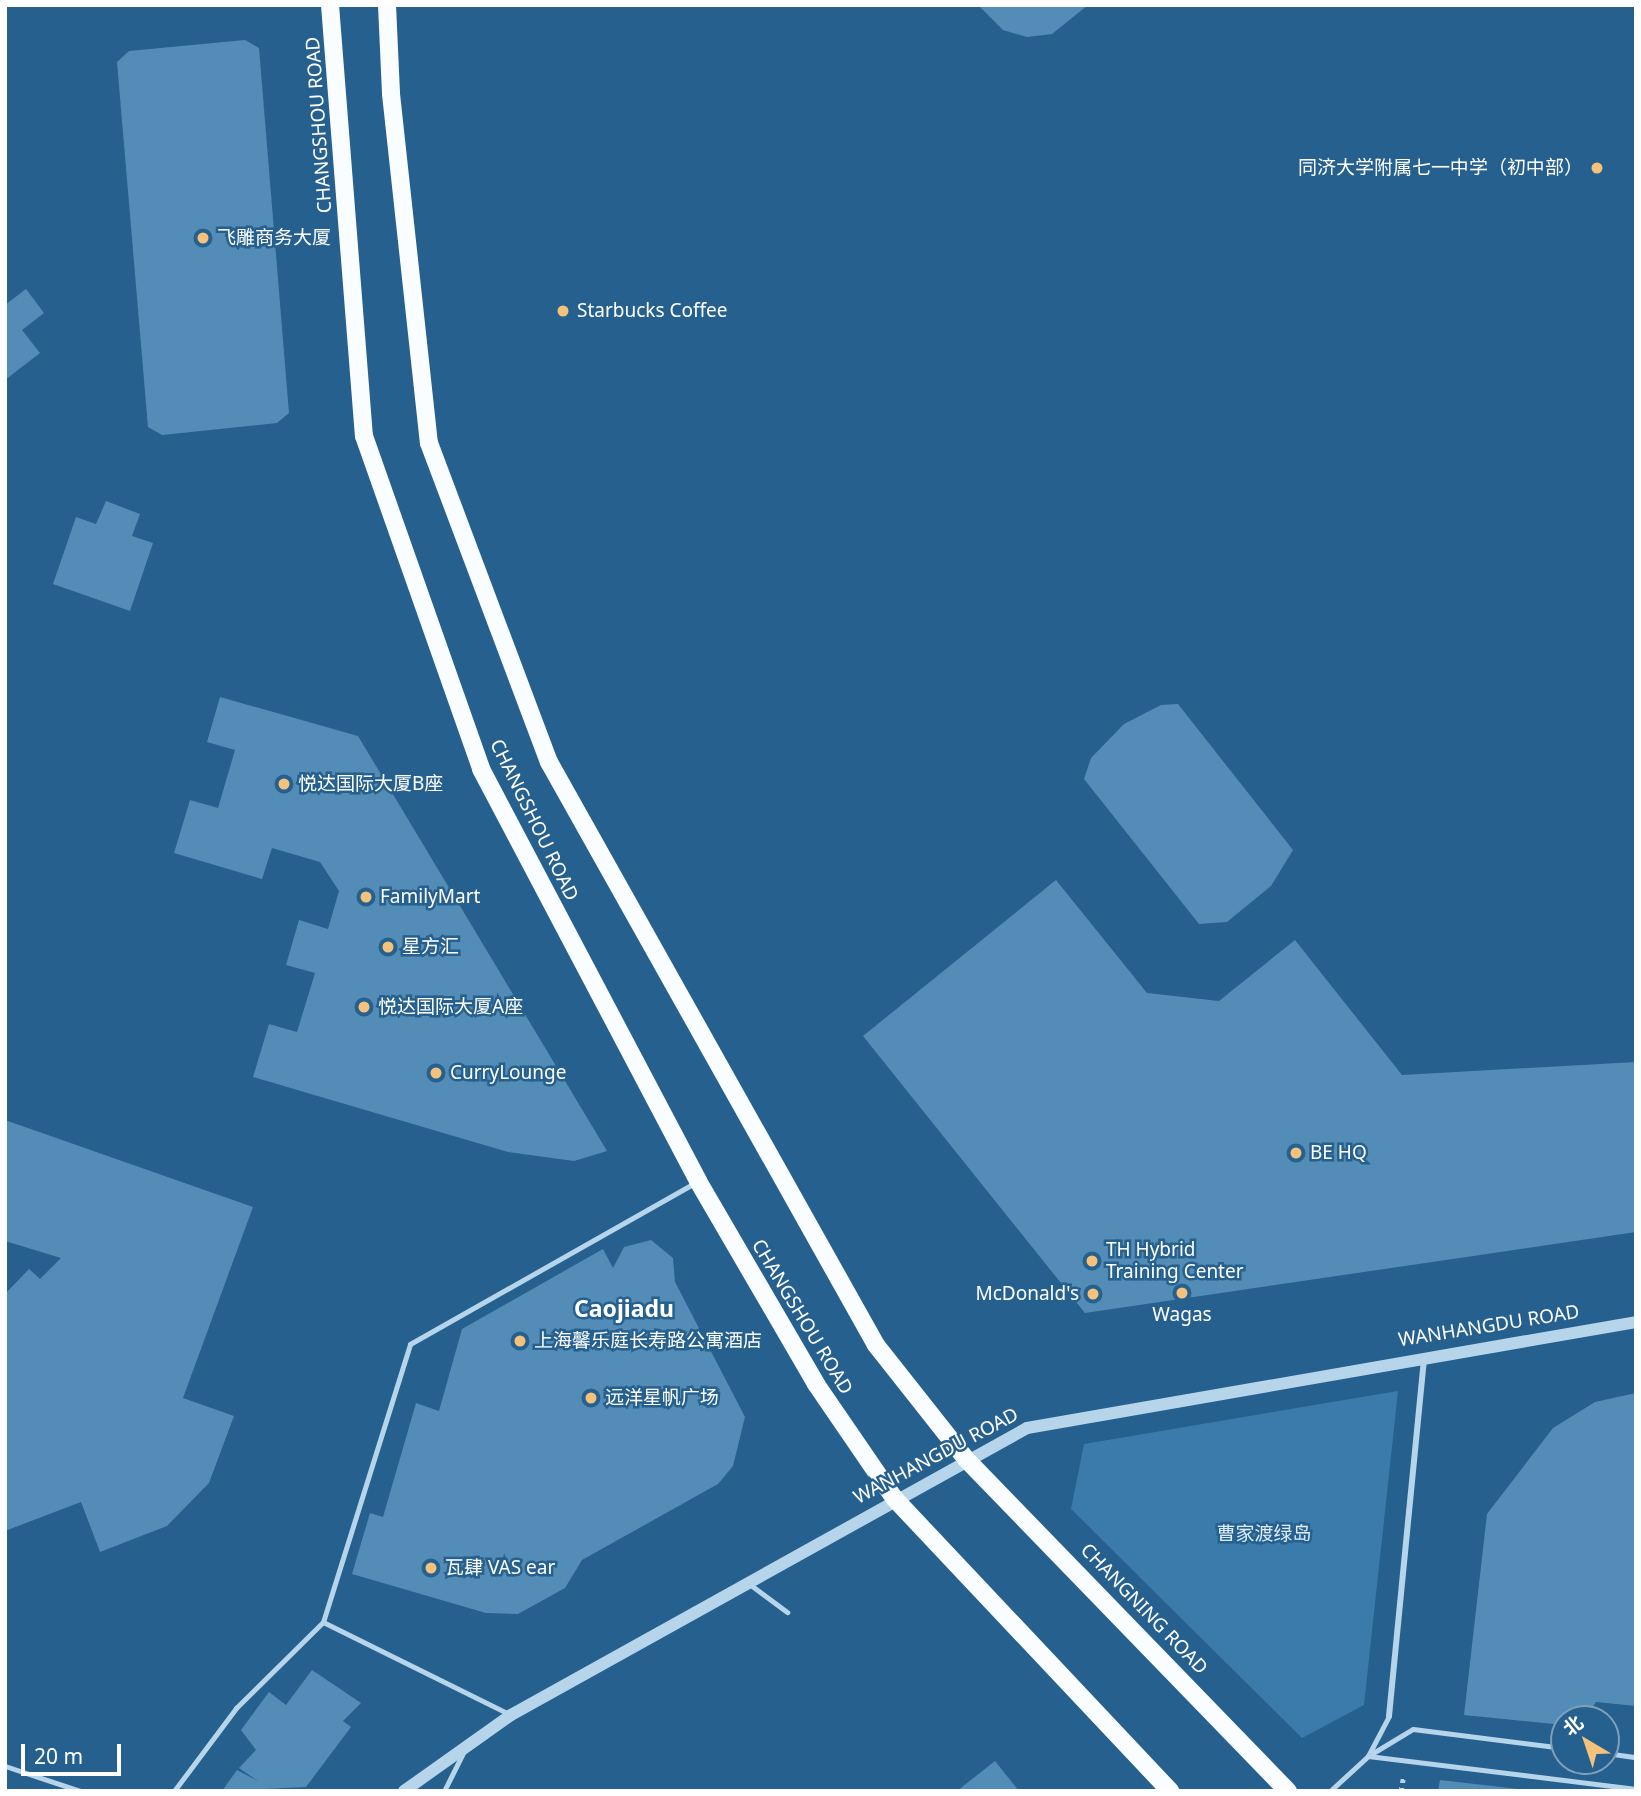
<!DOCTYPE html>
<html>
<head>
<meta charset="utf-8">
<style>
	body { margin:0 }
	#map { position:relative; width:1641px; height:1796px; overflow:hidden; background:#26608e; font-family:"Noto Sans","Noto Sans SC",sans-serif }
	div>[style] { position:absolute }
	.green>* { inset:0; background:#3a7bab }
	.building>* { inset:0; background:#528cb7 }
	.path>* { height:4.5px; margin-top:-2.25px; transform-origin:0; background:repeating-linear-gradient(90deg,#b6d5eb 0 3.5px,transparent 0 8.5px) }
	.service>* { height:5px; margin:-2.5px; padding:0 2.5px; transform-origin:2.5px; border-radius:2.5px; background:#b6d5eb }
	.pedestrian>* { height:6px; margin:-3px; padding:0 3px; transform-origin:3px; border-radius:3px; background:#b6d5eb }
	.tertiary>* { height:12px; margin:-6px; padding:0 6px; transform-origin:6px; border-radius:6px; background:#b6d5eb }
	.primary>* { height:18px; margin:-9px; padding:0 9px; transform-origin:9px; border-radius:9px; background:#fafdff }
	.dots>* { width:19px; height:19px; translate:-50% -50%; box-sizing:border-box; border:4px solid #26608e; border-radius:50% }
	span { translate:-50% -50%; white-space:nowrap; text-align:center; line-height:1.15; -webkit-text-stroke:5px #26608e; paint-order:stroke }
	.street-label { font-size:19px; color:#fff }
	.poi-label { font-size:19px; color:#fff }
	.right { translate:-100% -50%; text-align:right }
	.left { translate:0 -50%; text-align:left }
	.park-label { font-size:19px; color:#dbecf8 }
	.quarter-label { font-size:23px; color:#fff; font-weight:700 }
	.frame { position:absolute; inset:0; border:7px solid #fff; pointer-events:none }
	.north { position:absolute; left:1550px; top:1705px; width:70px; height:70px; box-sizing:border-box; background:#26608e; border:2px solid #7da0bb; border-radius:50%; rotate:321deg; font-size:19px; font-weight:700; line-height:28px; text-align:center; color:#fff }
	.north::after { content:''; display:block; margin:auto; width:24px; height:32px; background:#f4c27b; clip-path:polygon(50% 0,100% 100%,50% 72%,0 100%) }
	.scale { position:absolute; left:21px; top:1744px; width:100px; height:32px; box-sizing:border-box; border:4px solid #fff; border-top:0; padding-left:9px; font-size:21px; line-height:24px; white-space:nowrap; color:#fff; -webkit-text-stroke:5px #26608e; paint-order:stroke }
</style>
</head>
<body>
<div id="map">
	<div class="green">
		<div style="clip-path:polygon(1398px 1391px,1364px 1705px,1302px 1738px,1071px 1509px,1084px 1444px)"></div>
	</div>
	<div class="building">
		<div style="clip-path:polygon(978px 5px,1088px 5px,1052px 34px,1027px 37px,1003px 30px)"></div>
		<div style="clip-path:polygon(245px 40px,259px 48px,289px 413px,277px 423px,162px 435px,148px 427px,117px 62px,129px 51px)"></div>
		<div style="clip-path:polygon(26px 289px,44px 313px,22px 330px,40px 353px,5px 380px,5px 305px)"></div>
		<div style="clip-path:polygon(106px 501px,140px 514px,132px 536px,153px 543px,130px 611px,53px 584px,76px 517px,96px 524px)"></div>
		<div style="clip-path:polygon(220px 697px,358px 736px,607px 1151px,574px 1161px,508px 1152px,253px 1077px,269px 1024px,297px 1032px,315px 973px,286px 965px,299px 920px,328px 929px,339px 891px,320px 862px,272px 848px,262px 879px,174px 853px,190px 800px,218px 808px,235px 750px,207px 742px)"></div>
		<div style="clip-path:polygon(1178px 704px,1293px 850px,1271px 886px,1227px 922px,1199px 924px,1084px 779px,1091px 758px,1124px 724px,1161px 705px)"></div>
		<div style="clip-path:polygon(1056px 880px,1147px 993px,1219px 1001px,1295px 940px,1402px 1075px,1636px 1062px,1636px 1232px,1085px 1313px,863px 1036px)"></div>
		<div style="clip-path:polygon(5px 1120px,253px 1207px,183px 1398px,234px 1416px,209px 1483px,167px 1526px,100px 1552px,81px 1502px,5px 1531px,5px 1294px,29px 1269px,40px 1279px,61px 1258px,5px 1241px)"></div>
		<div style="clip-path:polygon(651px 1240px,673px 1258px,675px 1282px,745px 1417px,733px 1466px,718px 1484px,582px 1560px,565px 1588px,518px 1614px,486px 1613px,352px 1574px,370px 1513px,383px 1517px,416px 1403px,439px 1411px,462px 1329px,603px 1249px,613px 1268px,624px 1247px)"></div>
		<div style="clip-path:polygon(1636px 1393px,1636px 1706px,1596px 1702px,1585px 1719px,1564px 1719px,1564px 1725px,1464px 1715px,1487px 1514px,1553px 1428px,1595px 1402px)"></div>
		<div style="clip-path:polygon(312px 1670px,361px 1703px,343px 1721px,351px 1727px,306px 1787px,222px 1791px,237px 1770px,258px 1781px,239px 1768px,256px 1750px,241px 1730px,269px 1692px,286px 1705px)"></div>
		<div style="clip-path:polygon(995px 1761px,1019px 1791px,957px 1791px)"></div>
		<div style="clip-path:polygon(1440px 1780px,1518px 1789px,1518px 1791px,1438px 1791px)"></div>
	</div>
	<div class="path">
		<div style="left:1401px;top:1791px;width:13px;rotate:-81deg"></div>
	</div>
	<div class="service">
		<div style="left:748px;top:1583px;width:49px;rotate:36.6deg"></div>
		<div style="left:323px;top:1622px;width:210px;rotate:26.3deg"></div>
		<div style="left:1606px;top:1753px;width:30px;rotate:8deg"></div>
		<div style="left:1368px;top:1756px;width:270px;rotate:7deg"></div>
		<div style="left:1368px;top:1756px;width:52px;rotate:-31deg"></div>
		<div style="left:1413px;top:1729px;width:152px;rotate:7.2deg"></div>
		<div style="left:5px;top:1766px;width:79px;rotate:18.4deg"></div>
		<div style="left:174px;top:1791px;width:104px;rotate:-53.2deg"></div>
		<div style="left:236px;top:1708px;width:122px;rotate:-44.7deg"></div>
		<div style="left:323px;top:1622px;width:291px;rotate:-72.6deg"></div>
		<div style="left:410px;top:1344px;width:327px;rotate:-29.5deg"></div>
		<div style="left:444px;top:1791px;width:42px;rotate:-63.4deg"></div>
		<div style="left:1330px;top:1791px;width:52px;rotate:-42.6deg"></div>
		<div style="left:1368px;top:1756px;width:45px;rotate:-62.3deg"></div>
	</div>
	<div class="pedestrian">
		<div style="left:1389px;top:1716px;width:358px;rotate:-84.4deg"></div>
	</div>
	<div class="tertiary">
		<div style="left:404px;top:1791px;width:131px;rotate:-35.4deg"></div>
		<div style="left:511px;top:1715px;width:590px;rotate:-29.08deg"></div>
		<div style="left:1027px;top:1428px;width:618px;rotate:-9.87deg"></div>
	</div>
	<div class="primary">
		<div style="left:330px;top:5px;width:432px;rotate:85.5deg"></div>
		<div style="left:364px;top:436px;width:353px;rotate:70.6deg"></div>
		<div style="left:481px;top:769px;width:466px;rotate:62.2deg"></div>
		<div style="left:698px;top:1181px;width:235px;rotate:59.8deg"></div>
		<div style="left:816px;top:1384px;width:138px;rotate:55.6deg"></div>
		<div style="left:894px;top:1498px;width:403px;rotate:46.7deg"></div>
		<div style="left:387px;top:5px;width:89px;rotate:87.4deg"></div>
		<div style="left:391px;top:94px;width:351px;rotate:83.8deg"></div>
		<div style="left:429px;top:443px;width:341px;rotate:69.4deg"></div>
		<div style="left:549px;top:762px;width:668px;rotate:60.71deg"></div>
		<div style="left:876px;top:1345px;width:145px;rotate:51.7deg"></div>
		<div style="left:966px;top:1459px;width:463px;rotate:45.9deg"></div>
	</div>
	<div class="dots">
		<div style="left:1597px;top:168px;background:#f4c27b"></div>
		<div style="left:203px;top:238px;background:#f4c27b"></div>
		<div style="left:563px;top:311px;background:#f4c27b"></div>
		<div style="left:284px;top:784px;background:#f4c27b"></div>
		<div style="left:366px;top:897px;background:#f4c27b"></div>
		<div style="left:388px;top:947px;background:#f4c27b"></div>
		<div style="left:364px;top:1007px;background:#f4c27b"></div>
		<div style="left:436px;top:1073px;background:#f4c27b"></div>
		<div style="left:1296px;top:1153px;background:#f4c27b"></div>
		<div style="left:1092px;top:1261px;background:#f4c27b"></div>
		<div style="left:1182px;top:1293px;background:#f4c27b"></div>
		<div style="left:1093px;top:1294px;background:#f4c27b"></div>
		<div style="left:520px;top:1341px;background:#f4c27b"></div>
		<div style="left:591px;top:1398px;background:#f4c27b"></div>
		<div style="left:431px;top:1568px;background:#f4c27b"></div>
	</div>
	<div class="street-label">
		<span style="left:319px;top:125px;rotate:-94deg">CHANGSHOU ROAD</span>
		<span style="left:534px;top:820px;rotate:64deg">CHANGSHOU ROAD</span>
		<span style="left:802px;top:1317px;rotate:59deg">CHANGSHOU ROAD</span>
		<span style="left:1489px;top:1326px;rotate:-9deg">WANHANGDU ROAD</span>
		<span style="left:936px;top:1456px;rotate:-28deg">WANHANGDU ROAD</span>
		<span style="left:1144px;top:1609px;rotate:46deg">CHANGNING ROAD</span>
	</div>
	<div class="poi-label">
		<span class="right" style="left:1583px;top:168px">同济大学附属七一中学（初中部）</span>
		<span class="left" style="left:217px;top:238px">飞雕商务大厦</span>
		<span class="left" style="left:577px;top:311px">Starbucks Coffee</span>
		<span class="left" style="left:298px;top:784px">悦达国际大厦B座</span>
		<span class="left" style="left:380px;top:897px">FamilyMart</span>
		<span class="left" style="left:402px;top:947px">星方汇</span>
		<span class="left" style="left:378px;top:1007px">悦达国际大厦A座</span>
		<span class="left" style="left:450px;top:1073px">CurryLounge</span>
		<span class="left" style="left:1310px;top:1153px">BE HQ</span>
		<span class="left" style="left:1106px;top:1261px">TH Hybrid<br>Training Center</span>
		<span class="right" style="left:1079px;top:1294px">McDonald's</span>
		<span style="left:1182px;top:1315px">Wagas</span>
		<span class="left" style="left:534px;top:1341px">上海馨乐庭长寿路公寓酒店</span>
		<span class="left" style="left:605px;top:1398px">远洋星帆广场</span>
		<span class="left" style="left:445px;top:1568px">瓦肆 VAS ear</span>
	</div>
	<div class="park-label">
		<span style="left:1264px;top:1534px">曹家渡绿岛</span>
	</div>
	<div class="quarter-label">
		<span style="left:624px;top:1308px">Caojiadu</span>
	</div>
	<div class="frame"></div>
	<div class="north">北</div>
	<div class="scale">20 m</div>
</div>
</body>
</html>
